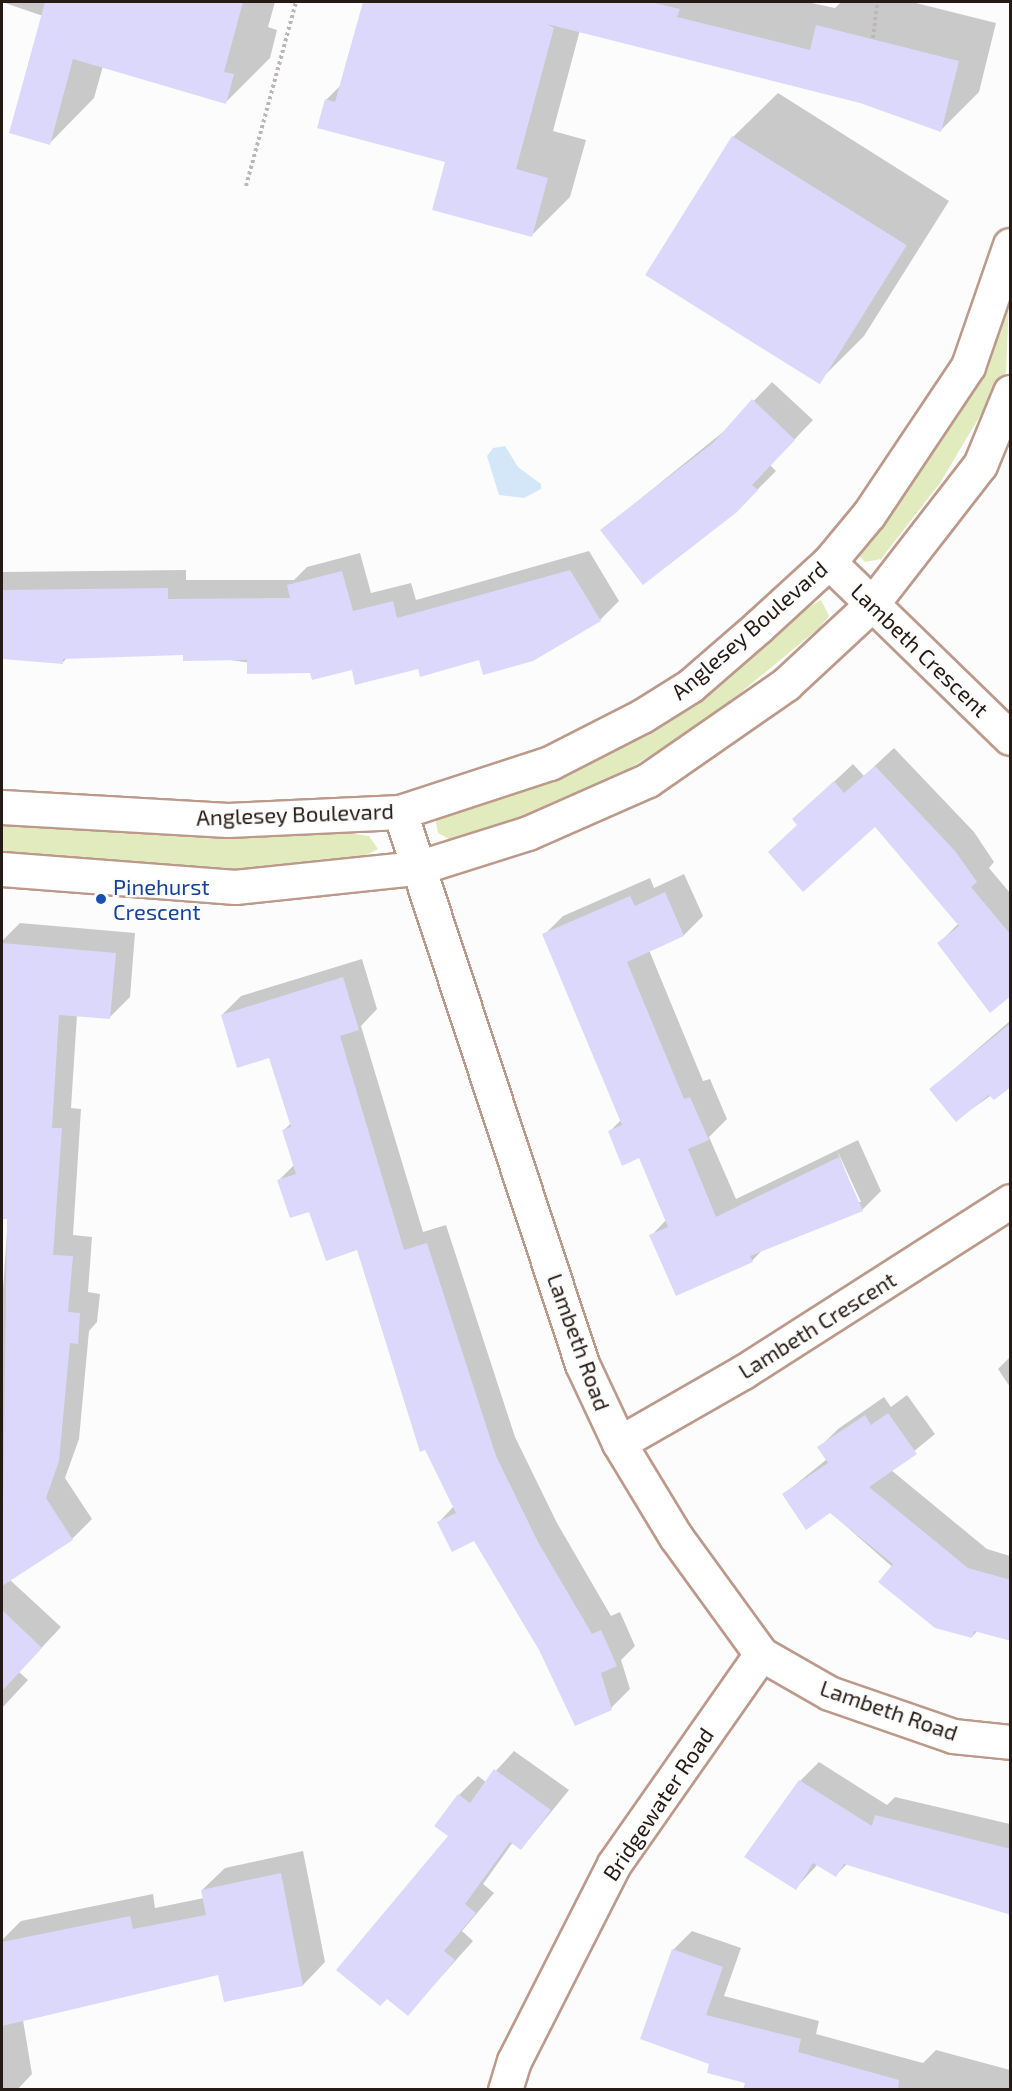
<!DOCTYPE html>
<html>
<head>
<meta charset="utf-8">
<style>
	body { margin:0 }
	#map { position:relative; width:1012px; height:2091px; overflow:hidden; background:#fcfcfc; font-family:"Exo 2",sans-serif }
	div>[style] { position:absolute }
	.green>* { inset:0; background:#e2ebbd }
	.water>* { inset:0; background:#d3e7f9 }
	.shadow>* { inset:0; background:#0003 }
	.building>* { inset:0; background:#dcd8fc; transform-origin:0 0 }
	.path>* { height:4px; margin-top:-2px; transform-origin:0; background:repeating-linear-gradient(90deg,#bbb7b6 0 3px,transparent 0 6px) }
	.roads { filter:drop-shadow(2px 0 #bc9a8b) drop-shadow(-2px 0 #bc9a8b) drop-shadow(0 2px #bc9a8b) drop-shadow(0 -2px #bc9a8b) }
	.street>* { height:33px; margin:-16.5px; padding:0 16.5px; transform-origin:16.5px; border-radius:16.5px; background:#fff }
	.secondary>* { height:33px; margin:-16.5px; padding:0 16.5px; transform-origin:16.5px; border-radius:16.5px; background:#fff }
	.dots>* { width:16px; height:16px; translate:-50% -50%; box-sizing:border-box; border:3px solid #fcfcfc; border-radius:50% }
	span { translate:-50% -50%; white-space:nowrap; text-align:center; line-height:1.15; -webkit-text-stroke:4.5px #fcfcfc; paint-order:stroke }
	.street-label { font-size:22px; color:#261a14 }
	.transit-label { font-size:22px; color:#164399 }
	.left { translate:0 -50%; text-align:left }
	.frame { position:absolute; inset:0; border:3px solid #261a14; pointer-events:none }
</style>
</head>
<body>
<div id="map">
	<div class="green">
		<div style="clip-path:polygon(1010px 277px,1006px 372px,940px 483px,881px 559px,865px 562px,855px 551px)"></div>
		<div style="clip-path:polygon(821px 600px,829px 616px,819px 628px,705px 722px,622px 773px,550px 808px,475px 835px,451px 840px,438px 833px,435px 817px,492px 791px)"></div>
		<div style="clip-path:polygon(2px 820px,194px 836px,334px 831px,369px 836px,378px 849px,362px 857px,243px 869px,2px 853px)"></div>
	</div>
	<div class="water">
		<div style="clip-path:polygon(505px 446px,518px 467px,541px 484px,541px 489px,524px 498px,499px 495px,487px 456px,493px 448px)"></div>
	</div>
	<div class="shadow">
		<div style="clip-path:polygon(2px 2px,275px 2px,268px 27px,277px 30px,270px 58px,225px 103px,103px 66px,94px 98px,50px 143px,43px 16px)"></div>
		<div style="clip-path:polygon(365px 2px,807px 2px,835px 8px,841px 2px,912px 2px,996px 23px,979px 92px,940px 131px,860px 101px,580px 30px,553px 131px,586px 140px,570px 197px,532px 235px,446px 161px,326px 100px,342px 84px)"></div>
		<div style="clip-path:polygon(778px 93px,949px 201px,864px 336px,820px 380px,733px 137px)"></div>
		<div style="clip-path:polygon(772px 382px,813px 420px,770px 465px,776px 471px,756px 491px,602px 530px,728px 428px)"></div>
		<div style="clip-path:polygon(589px 551px,619px 601px,600px 620px,480px 659px,311px 672px,184px 653px,67px 658px,63px 662px,2px 657px,2px 572px,186px 570px,186px 580px,294px 580px,307px 567px,360px 553px,371px 593px,411px 583px,416px 600px)"></div>
		<div style="clip-path:polygon(894px 748px,974px 832px,994px 862px,989px 868px,1010px 893px,1010px 994px,939px 943px,959px 923px,875px 825px,798px 824px,794px 819px,853px 764px,864px 776px)"></div>
		<div style="clip-path:polygon(evenodd,684px 874px,703px 916px,684px 935px,649px 950px,703px 1081px,710px 1079px,727px 1119px,709px 1137px,736px 1199px,858px 1140px,881px 1191px,862px 1210px,764px 1248px,752px 1261px,651px 1236px,666px 1220px,640px 1156px,610px 1131px,621px 1120px,544px 935px,563px 916px,650px 878px,654px 888px,684px 874px,837px 1150px,861px 1202px,857px 1202px,837px 1150px)"></div>
		<div style="clip-path:polygon(20px 923px,135px 933px,130px 997px,110px 1017px,77px 1015px,71px 1108px,81px 1109px,73px 1235px,92px 1237px,88px 1292px,100px 1294px,97px 1322px,89px 1331px,79px 1439px,65px 1478px,92px 1519px,72px 1539px,9px 1579px,61px 1627px,19px 1672px,28px 1680px,2px 1708px,2px 1561px,15px 1546px,2px 1544px,2px 1303px,8px 1218px,2px 1217px,2px 941px)"></div>
		<div style="clip-path:polygon(362px 959px,377px 1009px,361px 1026px,423px 1232px,446px 1225px,515px 1437px,557px 1523px,611px 1616px,620px 1612px,635px 1646px,621px 1660px,630px 1689px,611px 1708px,540px 1650px,475px 1539px,439px 1522px,454px 1506px,358px 1248px,279px 1180px,294px 1165px,284px 1130px,291px 1123px,270px 1056px,222px 1015px,241px 996px)"></div>
		<div style="clip-path:polygon(1010px 1021px,1010px 1082px,956px 1120px,931px 1089px)"></div>
		<div style="clip-path:polygon(1010px 1357px,1010px 1387px,998px 1369px)"></div>
		<div style="clip-path:polygon(907px 1395px,935px 1434px,891px 1470px,987px 1549px,1010px 1556px,1010px 1639px,978px 1630px,972px 1637px,830px 1512px,784px 1494px,827px 1459px,819px 1448px,838px 1429px,884px 1397px,891px 1407px)"></div>
		<div style="clip-path:polygon(514px 1751px,569px 1790px,521px 1849px,513px 1842px,483px 1884px,494px 1893px,462px 1931px,473px 1941px,408px 2014px,459px 1795px,478px 1776px,486px 1782px)"></div>
		<div style="clip-path:polygon(819px 1762px,887px 1805px,895px 1797px,1010px 1824px,1010px 1913px,848px 1863px,836px 1875px,818px 1864px,796px 1888px,800px 1781px)"></div>
		<div style="clip-path:polygon(303px 1851px,325px 1962px,303px 1985px,220px 1974px,23px 2020px,32px 2074px,17px 2090px,2px 2090px,2px 2006px,10px 2005px,2px 1940px,21px 1921px,153px 1894px,155px 1908px,204px 1898px,202px 1890px,225px 1868px)"></div>
		<div style="clip-path:polygon(692px 1931px,741px 1948px,724px 1996px,819px 2021px,816px 2034px,923px 2063px,936px 2050px,1010px 2070px,1010px 2090px,745px 2090px,747px 2082px,711px 2063px,673px 1950px)"></div>
	</div>
	<div class="building">
		<div style="clip-path:polygon(45px 2px,243px 2px,224px 72px,234px 74px,226px 104px,73px 59px,50px 145px,9px 133px)"></div>
		<div style="clip-path:polygon(363px 2px,650px 2px,680px 9px,677px 17px,810px 50px,816px 25px,959px 61px,941px 132px,860px 103px,547px 24px,554px 28px,516px 169px,548px 178px,532px 237px,432px 210px,445px 162px,317px 128px,325px 99px,335px 102px)"></div>
		<div style="left:732px;top:136px;width:206px;height:164px;rotate:32deg"></div>
		<div style="clip-path:polygon(752px 399px,795px 440px,752px 485px,758px 490px,737px 512px,643px 585px,600px 530px,714px 442px)"></div>
		<div style="clip-path:polygon(570px 570px,601px 621px,533px 661px,483px 675px,479px 660px,420px 677px,418px 669px,355px 685px,352px 670px,312px 680px,310px 673px,247px 674px,247px 660px,183px 661px,183px 655px,63px 659px,63px 664px,2px 659px,2px 590px,168px 588px,168px 599px,290px 598px,287px 585px,342px 571px,353px 611px,393px 601px,397px 618px)"></div>
		<div style="clip-path:polygon(875px 766px,955px 851px,977px 882px,971px 887px,1011px 935px,1011px 996px,990px 1013px,937px 943px,959px 926px,875px 827px,803px 892px,768px 852px,797px 825px,792px 819px,834px 781px,844px 793px)"></div>
		<div style="clip-path:polygon(665px 892px,684px 936px,627px 962px,684px 1099px,690px 1097px,709px 1140px,688px 1149px,716px 1217px,839px 1157px,863px 1211px,750px 1256px,753px 1262px,676px 1296px,649px 1235px,668px 1227px,639px 1158px,622px 1166px,608px 1131px,622px 1125px,542px 934px,630px 896px,635px 906px)"></div>
		<div style="clip-path:polygon(2px 943px,116px 953px,110px 1019px,59px 1015px,52px 1128px,62px 1128px,53px 1255px,73px 1256px,68px 1312px,80px 1313px,78px 1344px,70px 1343px,59px 1461px,46px 1498px,73px 1540px,2px 1586px,7px 1219px,2px 1219px)"></div>
		<div style="clip-path:polygon(343px 977px,359px 1030px,340px 1036px,404px 1250px,427px 1243px,496px 1456px,538px 1542px,592px 1634px,601px 1630px,617px 1666px,601px 1673px,612px 1710px,575px 1726px,539px 1650px,474px 1541px,452px 1552px,437px 1522px,456px 1513px,425px 1450px,420px 1452px,357px 1250px,326px 1261px,309px 1212px,290px 1218px,277px 1180px,296px 1174px,282px 1130px,291px 1127px,269px 1058px,237px 1068px,221px 1015px)"></div>
		<div style="clip-path:polygon(1011px 1023px,1011px 1087px,994px 1100px,989px 1095px,956px 1122px,929px 1089px)"></div>
		<div style="clip-path:polygon(888px 1413px,917px 1454px,869px 1487px,968px 1568px,1011px 1580px,1011px 1641px,974px 1631px,972px 1638px,935px 1628px,878px 1582px,893px 1564px,830px 1513px,806px 1530px,782px 1494px,828px 1463px,817px 1447px,865px 1415px,871px 1425px)"></div>
		<div style="clip-path:polygon(2px 1610px,42px 1648px,2px 1691px)"></div>
		<div style="clip-path:polygon(494px 1769px,551px 1810px,521px 1850px,510px 1842px,465px 1904px,476px 1913px,444px 1951px,455px 1960px,408px 2016px,387px 1999px,380px 2006px,336px 1970px,448px 1836px,434px 1826px,458px 1794px,470px 1803px)"></div>
		<div style="clip-path:polygon(799px 1780px,872px 1826px,875px 1815px,1011px 1849px,1011px 1915px,844px 1864px,836px 1877px,813px 1863px,796px 1890px,744px 1857px)"></div>
		<div style="clip-path:polygon(281px 1873px,303px 1986px,224px 2002px,218px 1975px,2px 2026px,2px 1942px,130px 1916px,133px 1929px,206px 1915px,201px 1890px)"></div>
		<div style="clip-path:polygon(672px 1949px,723px 1967px,706px 2015px,801px 2039px,798px 2052px,899px 2080px,898px 2090px,743px 2090px,745px 2083px,707px 2073px,709px 2064px,640px 2039px)"></div>
	</div>
	<div class="path">
		<div style="left:873px;top:38px;width:35px;rotate:-83deg"></div>
		<div style="left:246px;top:186px;width:191px;rotate:-74.8deg"></div>
	</div>
	<div class="roads">
		<div class="street">
			<div style="left:829px;top:562px;width:252px;rotate:44.2deg"></div>
			<div style="left:400px;top:812px;width:581px;rotate:71.75deg"></div>
			<div style="left:582px;top:1364px;width:87px;rotate:64.9deg"></div>
			<div style="left:619px;top:1443px;width:110px;rotate:58.8deg"></div>
			<div style="left:676px;top:1537px;width:145px;rotate:54deg"></div>
			<div style="left:761px;top:1654px;width:78px;rotate:29.8deg"></div>
			<div style="left:829px;top:1693px;width:131px;rotate:19.1deg"></div>
			<div style="left:953px;top:1736px;width:57px;rotate:6deg"></div>
			<div style="left:619px;top:1443px;width:143px;rotate:-29.8deg"></div>
			<div style="left:743px;top:1372px;width:317px;rotate:-32.6deg"></div>
			<div style="left:505px;top:2090px;width:30px;rotate:-73deg"></div>
			<div style="left:514px;top:2061px;width:221px;rotate:-63.1deg"></div>
			<div style="left:614px;top:1864px;width:256px;rotate:-55deg"></div>
		</div>
		<div class="secondary">
			<div style="left:2px;top:807px;width:226px;rotate:3.3deg"></div>
			<div style="left:228px;top:820px;width:172px;rotate:-2.7deg"></div>
			<div style="left:400px;top:812px;width:158px;rotate:-18.1deg"></div>
			<div style="left:550px;top:763px;width:103px;rotate:-27.1deg"></div>
			<div style="left:642px;top:716px;width:57px;rotate:-32deg"></div>
			<div style="left:690px;top:686px;width:90px;rotate:-40.9deg"></div>
			<div style="left:758px;top:627px;width:96px;rotate:-42.5deg"></div>
			<div style="left:829px;top:562px;width:62px;rotate:-50.2deg"></div>
			<div style="left:869px;top:514px;width:178px;rotate:-56.2deg"></div>
			<div style="left:968px;top:366px;width:128px;rotate:-70.9deg"></div>
			<div style="left:2px;top:869px;width:234px;rotate:4.4deg"></div>
			<div style="left:235px;top:887px;width:183px;rotate:-6deg"></div>
			<div style="left:417px;top:868px;width:116px;rotate:-17.5deg"></div>
			<div style="left:528px;top:833px;width:131px;rotate:-23.8deg"></div>
			<div style="left:648px;top:780px;width:168px;rotate:-34.8deg"></div>
			<div style="left:786px;top:684px;width:117px;rotate:-42.9deg"></div>
			<div style="left:872px;top:604px;width:176px;rotate:-52.2deg"></div>
			<div style="left:980px;top:465px;width:79px;rotate:-67.7deg"></div>
		</div>
	</div>
	<div class="dots">
		<div style="left:101px;top:899px;background:#1a4fb4"></div>
	</div>
	<div class="street-label">
		<span style="left:749px;top:630px;rotate:-41deg">Anglesey Boulevard</span>
		<span style="left:920px;top:650px;rotate:44deg">Lambeth Crescent</span>
		<span style="left:295px;top:814px;rotate:-2deg">Anglesey Boulevard</span>
		<span style="left:817px;top:1325px;rotate:-32deg">Lambeth Crescent</span>
		<span style="left:579px;top:1342px;rotate:70deg">Lambeth Road</span>
		<span style="left:889px;top:1710px;rotate:19deg">Lambeth Road</span>
		<span style="left:658px;top:1804px;rotate:-56deg">Bridgewater Road</span>
	</div>
	<div class="transit-label">
		<span class="left" style="left:113px;top:899px">Pinehurst<br>Crescent</span>
	</div>
	<div class="frame"></div>
</div>
</body>
</html>
